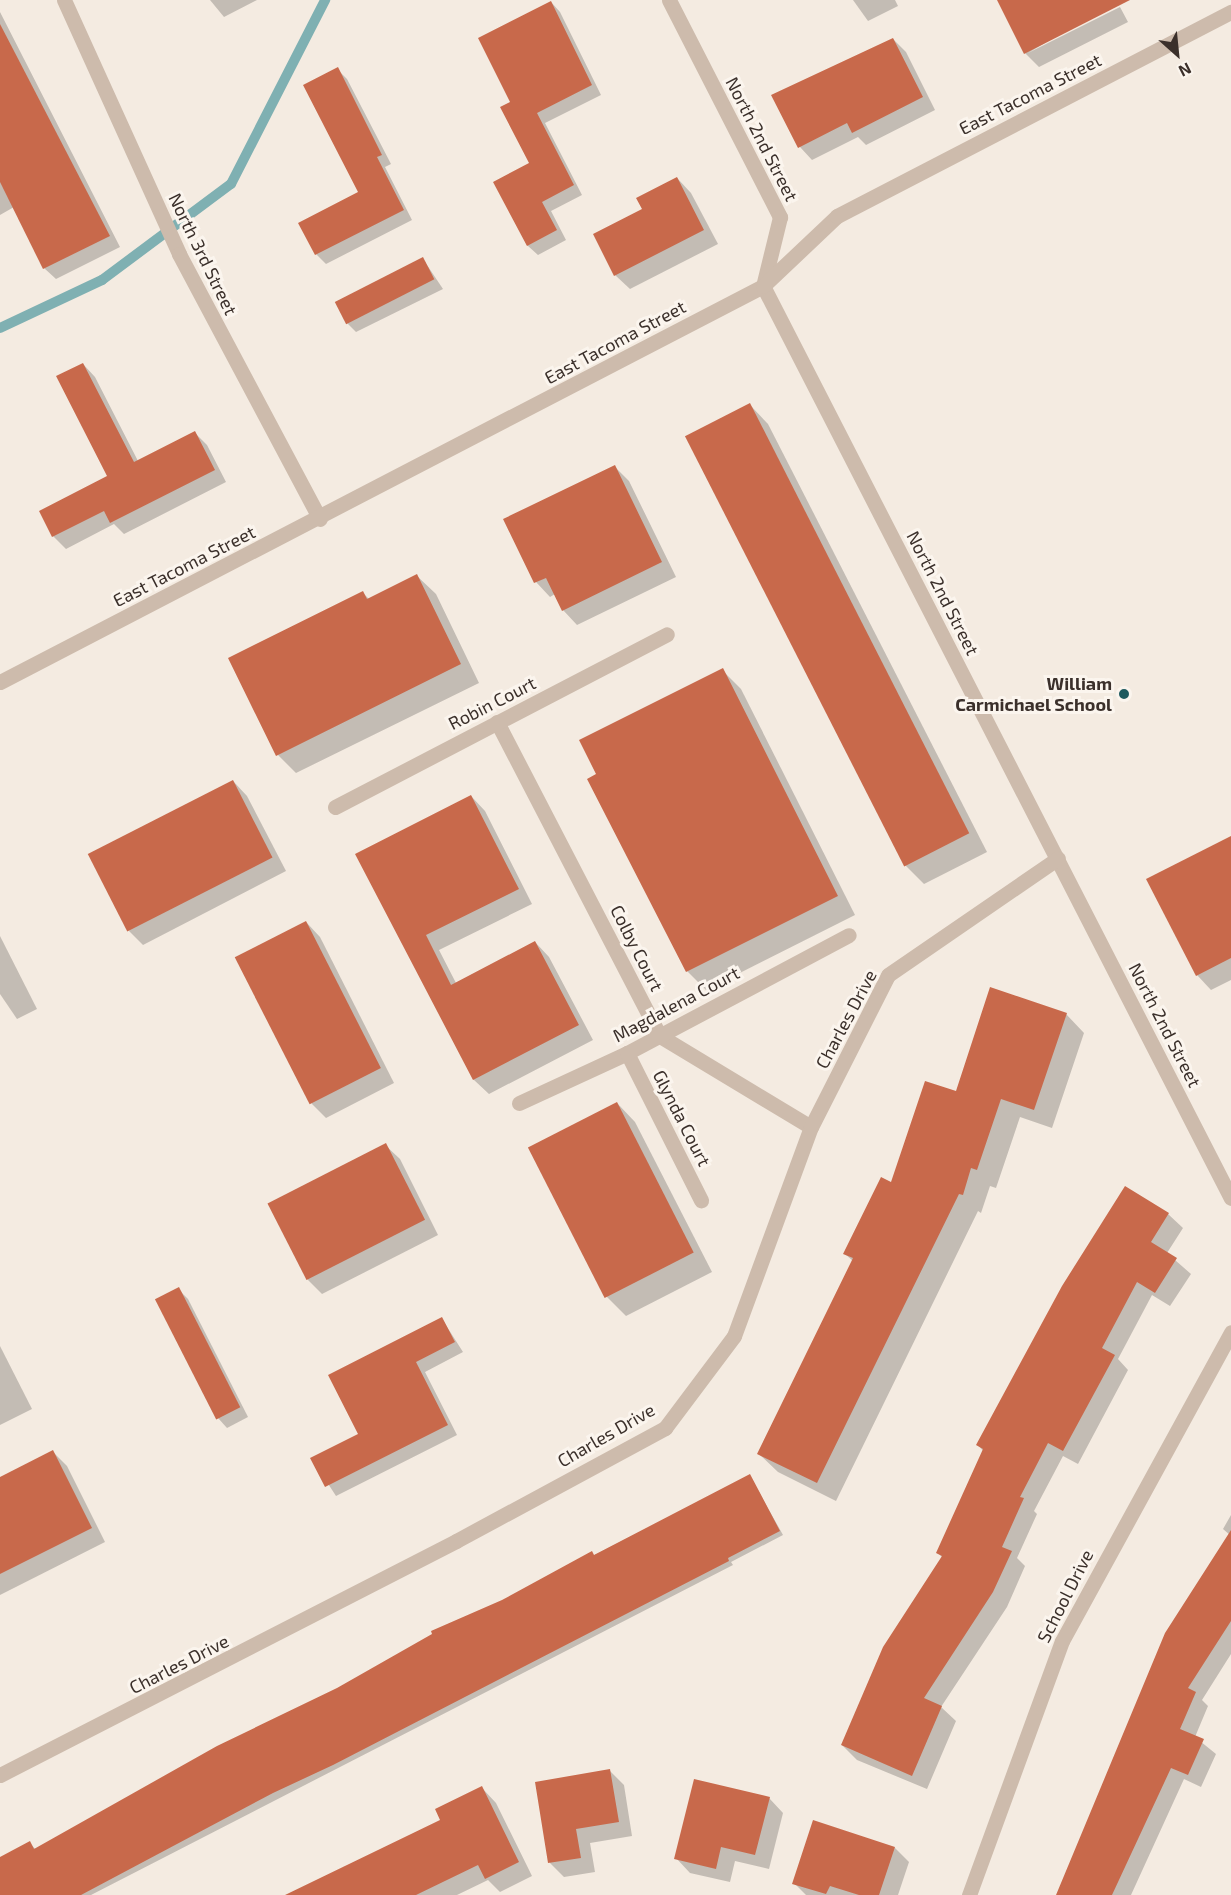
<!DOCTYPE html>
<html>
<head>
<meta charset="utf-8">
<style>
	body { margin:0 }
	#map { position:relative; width:1231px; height:1895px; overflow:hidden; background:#f4ebe1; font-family:"Exo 2",sans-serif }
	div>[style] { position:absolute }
	.shadow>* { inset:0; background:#0003 }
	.stream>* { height:10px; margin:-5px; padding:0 5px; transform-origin:5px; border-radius:5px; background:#7fb0b2 }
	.building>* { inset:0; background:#c8694b; transform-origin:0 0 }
	.minor>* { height:15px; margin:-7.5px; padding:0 7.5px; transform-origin:7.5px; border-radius:7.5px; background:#cdbbac }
	.dots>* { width:16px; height:16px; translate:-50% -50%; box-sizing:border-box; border:3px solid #fbf5ee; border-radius:50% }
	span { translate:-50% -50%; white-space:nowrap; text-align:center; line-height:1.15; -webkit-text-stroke:6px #fbf5ee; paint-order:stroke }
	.street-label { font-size:18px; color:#3b302b }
	.poi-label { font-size:18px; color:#3b302b; font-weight:700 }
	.right { translate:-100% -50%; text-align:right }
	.north { position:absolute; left:1147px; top:24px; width:60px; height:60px; -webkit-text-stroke:4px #fbf5ee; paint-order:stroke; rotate:153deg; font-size:16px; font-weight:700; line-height:24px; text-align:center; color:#3b302b }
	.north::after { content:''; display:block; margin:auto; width:21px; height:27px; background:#3b302b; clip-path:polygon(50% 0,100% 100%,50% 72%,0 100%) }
</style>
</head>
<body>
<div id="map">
	<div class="shadow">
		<div style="clip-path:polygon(210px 0,257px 0,224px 17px)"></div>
		<div style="clip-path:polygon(853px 0,895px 0,898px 6px,868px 21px)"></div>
		<div style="clip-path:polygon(998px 0,1117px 0,1028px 53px,1120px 7px,1128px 22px,1039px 67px,1025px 53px)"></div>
		<div style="clip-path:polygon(551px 2px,560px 12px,601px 95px,545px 123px,582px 195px,551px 211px,566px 240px,538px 255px,528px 246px,495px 182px,531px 163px,512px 102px)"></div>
		<div style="clip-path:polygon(0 12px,120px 247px,56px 279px,44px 268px,14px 207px,0 215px)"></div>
		<div style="clip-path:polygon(893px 39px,906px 52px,935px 110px,866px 145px,858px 137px,812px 160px,800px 147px,773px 96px)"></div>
		<div style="clip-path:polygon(337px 69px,347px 79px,391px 164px,385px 167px,412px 220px,326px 264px,316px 254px,300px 223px,360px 193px)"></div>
		<div style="clip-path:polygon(677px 178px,691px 193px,718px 244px,630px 289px,615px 275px)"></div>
		<div style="clip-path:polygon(423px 259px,443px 289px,356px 332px,346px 322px,336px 302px)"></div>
		<div style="clip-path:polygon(83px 364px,95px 377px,138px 461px,195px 433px,207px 445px,226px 482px,124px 534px,114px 524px,66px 549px,53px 536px,109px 476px)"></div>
		<div style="clip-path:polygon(750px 405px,768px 424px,987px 852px,924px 884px,905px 865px)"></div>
		<div style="clip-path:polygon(615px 467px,629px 481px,676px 577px,577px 625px,563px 610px,555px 594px,550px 597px,536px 582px,505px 520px)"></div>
		<div style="clip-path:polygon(417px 576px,436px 594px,479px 683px,296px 773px,278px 755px,363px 593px,369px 599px)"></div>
		<div style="clip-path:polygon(722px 670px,741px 689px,855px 915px,706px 990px,687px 971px)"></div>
		<div style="clip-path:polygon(233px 781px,247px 796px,286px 871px,143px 945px,129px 931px)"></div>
		<div style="clip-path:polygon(471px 796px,485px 811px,532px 904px,439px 950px,456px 983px,535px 942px,549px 957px,593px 1040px,489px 1094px,474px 1080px,357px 855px)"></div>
		<div style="clip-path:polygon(1231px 837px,1231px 980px,1211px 990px,1197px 975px)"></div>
		<div style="clip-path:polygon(306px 922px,320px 937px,394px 1083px,326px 1118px,312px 1104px,237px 957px)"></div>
		<div style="clip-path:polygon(0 936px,37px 1009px,17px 1019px,0 994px)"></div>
		<div style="clip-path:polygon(1066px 1014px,1084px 1033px,1052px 1128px,1020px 1117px,996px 1188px,990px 1186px,981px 1213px,978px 1211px,836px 1501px,778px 1472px,759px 1454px,853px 1261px,845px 1254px,892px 1184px)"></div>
		<div style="clip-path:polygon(617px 1103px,635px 1122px,712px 1272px,626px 1316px,607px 1297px)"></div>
		<div style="clip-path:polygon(385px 1145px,400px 1159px,438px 1235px,322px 1294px,308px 1280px,269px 1204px)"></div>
		<div style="clip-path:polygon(1126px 1188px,1168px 1214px,1183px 1228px,1167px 1253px,1191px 1274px,1170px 1306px,1152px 1295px,1118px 1359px,1128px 1370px,1078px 1464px,1063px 1456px,1034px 1511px,1037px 1514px,1017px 1558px,1025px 1566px,1007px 1607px,941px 1707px,956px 1721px,927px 1789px,857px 1760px,842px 1745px,943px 1558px,938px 1553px,984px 1452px,978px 1445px)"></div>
		<div style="clip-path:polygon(178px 1289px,188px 1299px,248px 1417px,227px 1428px,218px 1418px)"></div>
		<div style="clip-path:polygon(442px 1319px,463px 1352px,425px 1372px,457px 1435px,336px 1496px,312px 1459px,360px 1434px)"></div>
		<div style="clip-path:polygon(0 1346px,32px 1409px,0 1425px)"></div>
		<div style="clip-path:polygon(53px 1452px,67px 1466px,105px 1542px,0 1595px,0 1479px)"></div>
		<div style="clip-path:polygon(750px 1476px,783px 1535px,731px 1562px,733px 1565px,91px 1895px,0 1895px,0 1858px,30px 1843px,36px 1850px,502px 1602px)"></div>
		<div style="clip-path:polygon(1231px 1515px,1231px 1654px,1202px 1700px,1208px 1706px,1195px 1737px,1216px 1754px,1201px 1787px,1184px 1779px,1131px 1895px,1057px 1895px,1167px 1634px,1230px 1535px,1223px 1529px)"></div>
		<div style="clip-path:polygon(609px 1770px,624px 1785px,632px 1836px,590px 1843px,595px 1872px,564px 1877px,550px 1863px,536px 1783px)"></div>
		<div style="clip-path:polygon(482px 1788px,496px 1803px,532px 1876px,500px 1892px,488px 1880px,457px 1895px,289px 1895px,442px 1821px)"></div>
		<div style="clip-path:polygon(769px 1798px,783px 1813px,769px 1869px,735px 1861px,730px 1882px,690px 1873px,676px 1858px)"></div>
		<div style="clip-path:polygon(895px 1848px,909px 1862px,898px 1895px,806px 1895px,794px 1883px)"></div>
	</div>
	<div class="stream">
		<div style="left:0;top:328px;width:113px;rotate:-25.2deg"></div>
		<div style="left:102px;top:280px;width:161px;rotate:-36.7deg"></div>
		<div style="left:231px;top:184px;width:207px;rotate:-62.9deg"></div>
	</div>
	<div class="building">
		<div style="clip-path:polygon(997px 0,1130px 0,1024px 54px)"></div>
		<div style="clip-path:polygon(551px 1px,592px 85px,537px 113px,574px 185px,542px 202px,557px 230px,527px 246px,493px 182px,529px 163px,500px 107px,510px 102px,478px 38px)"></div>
		<div style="clip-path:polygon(0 24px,110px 236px,43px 269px,0 182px)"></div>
		<div style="clip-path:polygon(893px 38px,923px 97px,852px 133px,847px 123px,798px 148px,771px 95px)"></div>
		<div style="clip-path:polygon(338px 67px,382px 155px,377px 157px,404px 210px,315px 255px,298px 223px,358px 192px,303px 85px)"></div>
		<div style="clip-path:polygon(677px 177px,704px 230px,614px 276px,593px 234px,642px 209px,636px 198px)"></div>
		<div style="left:423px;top:257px;width:25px;height:99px;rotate:63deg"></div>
		<div style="clip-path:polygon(83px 363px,134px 462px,195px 431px,215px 470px,110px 523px,104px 511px,52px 537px,39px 511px,107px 476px,56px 376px)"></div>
		<div style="left:750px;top:403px;width:483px;height:73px;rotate:63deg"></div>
		<div style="clip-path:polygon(615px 465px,662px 562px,562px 611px,546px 578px,534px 583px,503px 519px)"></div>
		<div style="clip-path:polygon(417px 574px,461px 664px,276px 756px,228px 658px,363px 591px,367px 599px)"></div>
		<div style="clip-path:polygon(723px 668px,838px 896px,686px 972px,587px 779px,596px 774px,579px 740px)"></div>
		<div style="left:233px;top:780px;width:87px;height:163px;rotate:63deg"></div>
		<div style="clip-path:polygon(471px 795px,519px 889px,426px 935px,451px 985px,535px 941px,579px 1025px,473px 1080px,355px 854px)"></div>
		<div style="clip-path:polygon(1231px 836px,1231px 958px,1196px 976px,1146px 879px)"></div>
		<div style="left:306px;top:921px;width:165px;height:80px;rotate:63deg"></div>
		<div style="clip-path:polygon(990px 987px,1067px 1013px,1034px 1110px,1001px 1099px,977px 1170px,971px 1168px,963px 1195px,959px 1194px,817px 1483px,757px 1454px,853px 1258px,843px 1254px,881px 1177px,891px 1182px,925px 1081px,956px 1091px)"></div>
		<div style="left:617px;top:1102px;width:169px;height:100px;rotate:63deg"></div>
		<div style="left:386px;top:1143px;width:86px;height:133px;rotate:63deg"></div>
		<div style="clip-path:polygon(1125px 1186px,1169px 1213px,1151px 1242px,1177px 1258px,1155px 1293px,1137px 1282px,1102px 1348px,1115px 1355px,1063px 1451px,1048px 1443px,1020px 1497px,1024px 1498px,1002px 1547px,1012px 1551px,993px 1592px,924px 1698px,942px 1706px,912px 1776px,841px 1745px,883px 1647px,942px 1556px,936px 1553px,983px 1449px,976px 1445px,1062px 1286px)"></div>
		<div style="left:179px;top:1287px;width:135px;height:27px;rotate:63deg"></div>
		<div style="clip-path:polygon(442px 1317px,455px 1342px,416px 1362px,448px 1425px,325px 1487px,310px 1458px,358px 1434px,328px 1375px)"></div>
		<div style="clip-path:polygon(53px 1450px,92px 1528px,0 1574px,0 1477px)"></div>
		<div style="clip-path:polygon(750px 1474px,780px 1531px,728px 1558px,729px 1561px,333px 1765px,273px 1793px,81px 1895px,0 1895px,0 1857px,30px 1841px,34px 1849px,217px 1746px,337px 1688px,432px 1634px,431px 1631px,502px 1600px,592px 1551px,594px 1555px)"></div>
		<div style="clip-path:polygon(1231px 1530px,1231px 1621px,1188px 1688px,1196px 1692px,1180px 1729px,1204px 1739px,1188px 1775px,1171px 1768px,1112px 1895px,1056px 1895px,1165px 1633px)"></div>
		<div style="clip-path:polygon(610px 1769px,619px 1822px,576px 1829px,581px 1858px,548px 1863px,535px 1782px)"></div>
		<div style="clip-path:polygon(694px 1779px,770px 1797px,755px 1855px,721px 1847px,716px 1869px,674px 1859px)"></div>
		<div style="clip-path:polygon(482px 1786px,519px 1862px,485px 1879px,478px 1865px,416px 1895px,285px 1895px,440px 1820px,435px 1809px)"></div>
		<div style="clip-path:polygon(813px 1820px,895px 1847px,879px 1895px,859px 1895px,830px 1886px,826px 1894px,792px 1884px)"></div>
	</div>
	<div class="minor">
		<div style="left:64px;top:0;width:279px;rotate:65.6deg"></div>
		<div style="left:179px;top:254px;width:300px;rotate:62deg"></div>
		<div style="left:669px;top:0;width:244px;rotate:62.9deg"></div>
		<div style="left:780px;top:217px;width:71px;rotate:103.8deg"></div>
		<div style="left:763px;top:286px;width:1025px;rotate:62.84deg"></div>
		<div style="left:0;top:682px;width:860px;rotate:-27.43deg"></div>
		<div style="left:763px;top:286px;width:102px;rotate:-43.4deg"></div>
		<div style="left:837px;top:216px;width:444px;rotate:-27.4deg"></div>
		<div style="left:497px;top:722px;width:354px;rotate:62.6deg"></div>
		<div style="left:660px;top:1036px;width:176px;rotate:31.1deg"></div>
		<div style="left:335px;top:807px;width:374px;rotate:-27.5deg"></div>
		<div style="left:627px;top:1053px;width:165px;rotate:63.3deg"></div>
		<div style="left:519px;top:1103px;width:119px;rotate:-24.8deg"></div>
		<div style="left:627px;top:1053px;width:251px;rotate:-28deg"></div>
		<div style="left:0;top:1775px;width:513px;rotate:-27.16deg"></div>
		<div style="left:456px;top:1541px;width:238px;rotate:-28.4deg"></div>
		<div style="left:665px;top:1428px;width:115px;rotate:-53.1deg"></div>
		<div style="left:734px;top:1336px;width:223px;rotate:-69.8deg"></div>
		<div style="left:811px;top:1127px;width:170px;rotate:-63.1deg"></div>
		<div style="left:888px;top:975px;width:206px;rotate:-34.5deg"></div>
		<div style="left:969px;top:1895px;width:270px;rotate:-69.9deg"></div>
		<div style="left:1062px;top:1641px;width:352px;rotate:-61.3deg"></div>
	</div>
	<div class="dots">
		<div style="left:1124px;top:694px;background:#1f5a5e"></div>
	</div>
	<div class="street-label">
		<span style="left:1030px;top:94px;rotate:-27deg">East Tacoma Street</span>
		<span style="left:762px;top:139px;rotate:63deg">North 2nd Street</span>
		<span style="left:203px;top:254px;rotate:64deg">North 3rd Street</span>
		<span style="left:615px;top:342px;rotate:-28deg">East Tacoma Street</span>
		<span style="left:184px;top:566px;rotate:-27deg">East Tacoma Street</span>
		<span style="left:943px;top:593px;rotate:63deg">North 2nd Street</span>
		<span style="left:492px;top:703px;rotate:-27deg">Robin Court</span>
		<span style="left:637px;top:948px;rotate:63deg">Colby Court</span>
		<span style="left:676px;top:1004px;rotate:-28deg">Magdalena Court</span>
		<span style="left:846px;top:1019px;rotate:-62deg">Charles Drive</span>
		<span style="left:1165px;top:1025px;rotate:63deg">North 2nd Street</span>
		<span style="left:682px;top:1118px;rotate:63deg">Glynda Court</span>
		<span style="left:606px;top:1435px;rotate:-30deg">Charles Drive</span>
		<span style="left:1065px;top:1596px;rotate:-63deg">School Drive</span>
		<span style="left:179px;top:1664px;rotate:-27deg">Charles Drive</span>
	</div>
	<div class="poi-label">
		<span class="right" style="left:1112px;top:694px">William<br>Carmichael School</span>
	</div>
	<div class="north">N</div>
</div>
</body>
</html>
